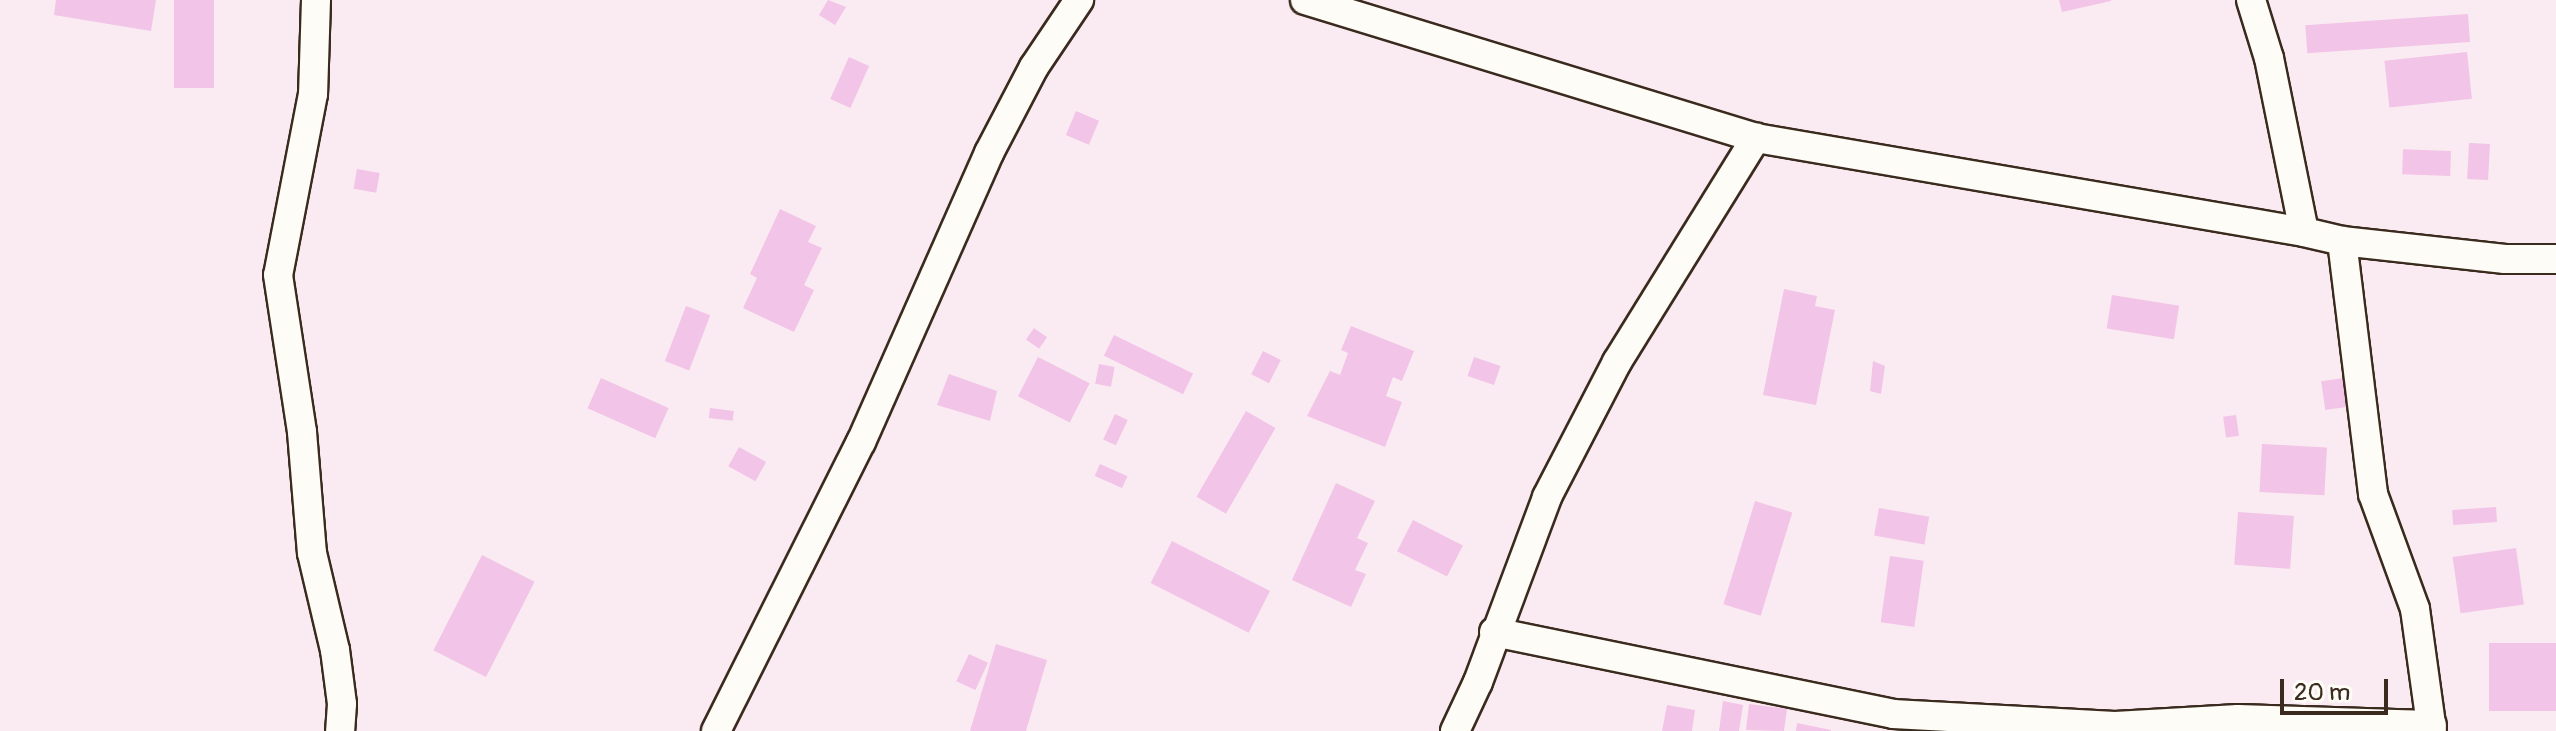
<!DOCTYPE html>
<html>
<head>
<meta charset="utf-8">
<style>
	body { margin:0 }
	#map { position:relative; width:2556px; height:731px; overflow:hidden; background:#faebf2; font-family:Pangolin,sans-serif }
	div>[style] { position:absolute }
	.building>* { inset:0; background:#f2c4e7; transform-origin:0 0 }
	.roads { filter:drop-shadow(2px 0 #3b2a1e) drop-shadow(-2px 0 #3b2a1e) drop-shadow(0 2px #3b2a1e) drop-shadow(0 -2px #3b2a1e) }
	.street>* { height:28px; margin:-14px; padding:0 14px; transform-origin:14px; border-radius:14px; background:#fdfcf7 }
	span { translate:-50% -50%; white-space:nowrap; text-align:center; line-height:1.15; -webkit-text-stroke:7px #fdfcf7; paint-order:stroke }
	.scale { position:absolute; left:2280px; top:679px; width:108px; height:36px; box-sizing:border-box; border:4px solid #3b2a1e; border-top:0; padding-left:10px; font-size:24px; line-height:28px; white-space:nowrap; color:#3b2a1e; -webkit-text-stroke:6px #fdfcf7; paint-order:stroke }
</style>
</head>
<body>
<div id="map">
	<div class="building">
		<div style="clip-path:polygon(56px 0,156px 0,151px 31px,54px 15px)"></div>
		<div style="left:174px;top:0;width:40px;height:88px"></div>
		<div style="clip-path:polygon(828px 0,846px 7px,835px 25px,819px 15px)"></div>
		<div style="clip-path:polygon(2059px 0,2111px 0,2111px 1px,2062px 12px)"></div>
		<div style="left:2468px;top:14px;width:28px;height:163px;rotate:86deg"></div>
		<div style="left:2467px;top:52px;width:47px;height:83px;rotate:84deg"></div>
		<div style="left:849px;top:57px;width:22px;height:46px;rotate:24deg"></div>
		<div style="left:1076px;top:111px;width:25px;height:26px;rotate:23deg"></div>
		<div style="left:2469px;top:143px;width:21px;height:36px;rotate:3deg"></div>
		<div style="left:2451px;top:151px;width:25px;height:48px;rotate:92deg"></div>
		<div style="left:357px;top:169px;width:23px;height:20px;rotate:10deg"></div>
		<div style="clip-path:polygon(780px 209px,816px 226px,808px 242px,822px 248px,804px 285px,814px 290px,794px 332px,743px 308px,757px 278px,750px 274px)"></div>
		<div style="clip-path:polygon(1784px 289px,1817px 296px,1815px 306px,1835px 310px,1816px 405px,1763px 395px)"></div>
		<div style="left:2112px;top:295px;width:68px;height:34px;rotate:9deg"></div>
		<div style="left:686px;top:306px;width:26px;height:59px;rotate:21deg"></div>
		<div style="clip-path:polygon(1351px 326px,1414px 351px,1402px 381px,1393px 377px,1386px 396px,1402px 402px,1385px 447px,1307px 416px,1330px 371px,1340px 375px,1348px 353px,1341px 350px)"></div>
		<div style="left:1034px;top:328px;width:16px;height:14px;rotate:35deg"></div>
		<div style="left:1114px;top:335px;width:88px;height:23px;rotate:26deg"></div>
		<div style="left:1263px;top:351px;width:20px;height:26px;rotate:27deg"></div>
		<div style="left:1038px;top:357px;width:58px;height:44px;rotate:27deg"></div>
		<div style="left:1474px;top:357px;width:28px;height:20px;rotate:19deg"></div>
		<div style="clip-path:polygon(1873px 361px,1885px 366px,1881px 394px,1870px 391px)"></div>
		<div style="left:1099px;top:364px;width:16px;height:20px;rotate:11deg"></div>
		<div style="clip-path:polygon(949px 374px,997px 391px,990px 421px,937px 405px)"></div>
		<div style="left:601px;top:378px;width:74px;height:33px;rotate:24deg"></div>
		<div style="left:2344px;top:378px;width:29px;height:23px;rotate:82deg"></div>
		<div style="left:710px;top:408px;width:24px;height:10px;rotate:7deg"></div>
		<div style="left:1246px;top:411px;width:34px;height:99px;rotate:30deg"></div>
		<div style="left:1115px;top:414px;width:14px;height:28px;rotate:25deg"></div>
		<div style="left:2236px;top:415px;width:21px;height:13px;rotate:82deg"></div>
		<div style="left:2262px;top:444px;width:65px;height:48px;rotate:3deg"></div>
		<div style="left:739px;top:447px;width:31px;height:22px;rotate:29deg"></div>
		<div style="left:1100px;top:464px;width:30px;height:13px;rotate:24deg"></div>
		<div style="clip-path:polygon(1336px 483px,1375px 501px,1357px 538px,1368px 543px,1355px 570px,1366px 574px,1351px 607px,1292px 580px)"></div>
		<div style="left:1755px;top:501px;width:39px;height:108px;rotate:17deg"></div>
		<div style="left:2496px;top:507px;width:15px;height:44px;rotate:86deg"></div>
		<div style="left:1879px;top:508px;width:51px;height:28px;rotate:10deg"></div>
		<div style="left:2238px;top:512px;width:56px;height:53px;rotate:4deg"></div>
		<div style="left:1413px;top:520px;width:56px;height:35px;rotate:27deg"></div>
		<div style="left:1172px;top:541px;width:110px;height:47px;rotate:27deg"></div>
		<div style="left:2516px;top:548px;width:57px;height:64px;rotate:82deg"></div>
		<div style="left:482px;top:555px;width:59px;height:107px;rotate:27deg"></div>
		<div style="left:1890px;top:556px;width:34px;height:67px;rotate:8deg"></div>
		<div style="left:2556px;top:643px;width:68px;height:67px;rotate:90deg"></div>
		<div style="clip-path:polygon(996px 644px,1047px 660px,1026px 731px,970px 731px)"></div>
		<div style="left:969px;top:654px;width:21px;height:30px;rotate:25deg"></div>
		<div style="clip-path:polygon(1723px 701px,1743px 705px,1739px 731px,1719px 731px)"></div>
		<div style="clip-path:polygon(1749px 704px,1787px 709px,1784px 731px,1746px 730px)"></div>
		<div style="clip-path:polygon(1667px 705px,1695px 710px,1692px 731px,1662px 731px)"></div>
		<div style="clip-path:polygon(1797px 723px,1831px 730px,1831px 731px,1796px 731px)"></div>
	</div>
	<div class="roads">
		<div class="street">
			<div style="left:316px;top:0;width:94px;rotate:91.8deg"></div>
			<div style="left:313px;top:94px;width:184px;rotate:100.9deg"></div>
			<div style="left:278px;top:275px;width:159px;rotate:81.3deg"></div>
			<div style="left:302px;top:432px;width:121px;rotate:85.3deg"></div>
			<div style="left:312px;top:553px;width:100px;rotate:76.7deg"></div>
			<div style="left:335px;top:650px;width:54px;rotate:82.6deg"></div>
			<div style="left:342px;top:704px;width:27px;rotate:94deg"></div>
			<div style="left:1305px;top:0;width:472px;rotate:17deg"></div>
			<div style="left:1756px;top:138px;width:556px;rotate:9.73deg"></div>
			<div style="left:2304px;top:232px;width:39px;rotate:13deg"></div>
			<div style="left:2342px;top:241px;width:164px;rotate:6.3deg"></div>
			<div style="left:2505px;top:259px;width:51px"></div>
			<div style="left:2251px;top:0;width:61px;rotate:72.8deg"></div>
			<div style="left:2269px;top:58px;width:177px;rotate:78.6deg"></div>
			<div style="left:2342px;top:241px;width:255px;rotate:83deg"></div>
			<div style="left:2373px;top:494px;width:122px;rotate:69.9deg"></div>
			<div style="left:2415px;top:609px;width:123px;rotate:82.1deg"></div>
			<div style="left:1494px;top:632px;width:407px;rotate:11.6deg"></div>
			<div style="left:1893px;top:714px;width:222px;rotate:3.1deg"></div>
			<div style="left:2115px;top:726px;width:123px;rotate:-3.3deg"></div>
			<div style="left:2238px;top:719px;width:194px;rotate:1.8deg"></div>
			<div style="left:716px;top:731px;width:323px;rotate:-63.4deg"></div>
			<div style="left:861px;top:442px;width:316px;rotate:-66.1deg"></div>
			<div style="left:989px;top:153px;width:97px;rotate:-62.4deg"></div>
			<div style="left:1034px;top:67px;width:81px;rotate:-56.1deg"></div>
			<div style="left:1455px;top:731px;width:54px;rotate:-64.9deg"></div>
			<div style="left:1478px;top:682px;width:197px;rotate:-69.5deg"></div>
			<div style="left:1547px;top:497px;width:152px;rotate:-62.6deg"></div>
			<div style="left:1617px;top:362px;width:264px;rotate:-58.2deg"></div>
		</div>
	</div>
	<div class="scale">20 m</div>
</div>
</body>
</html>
